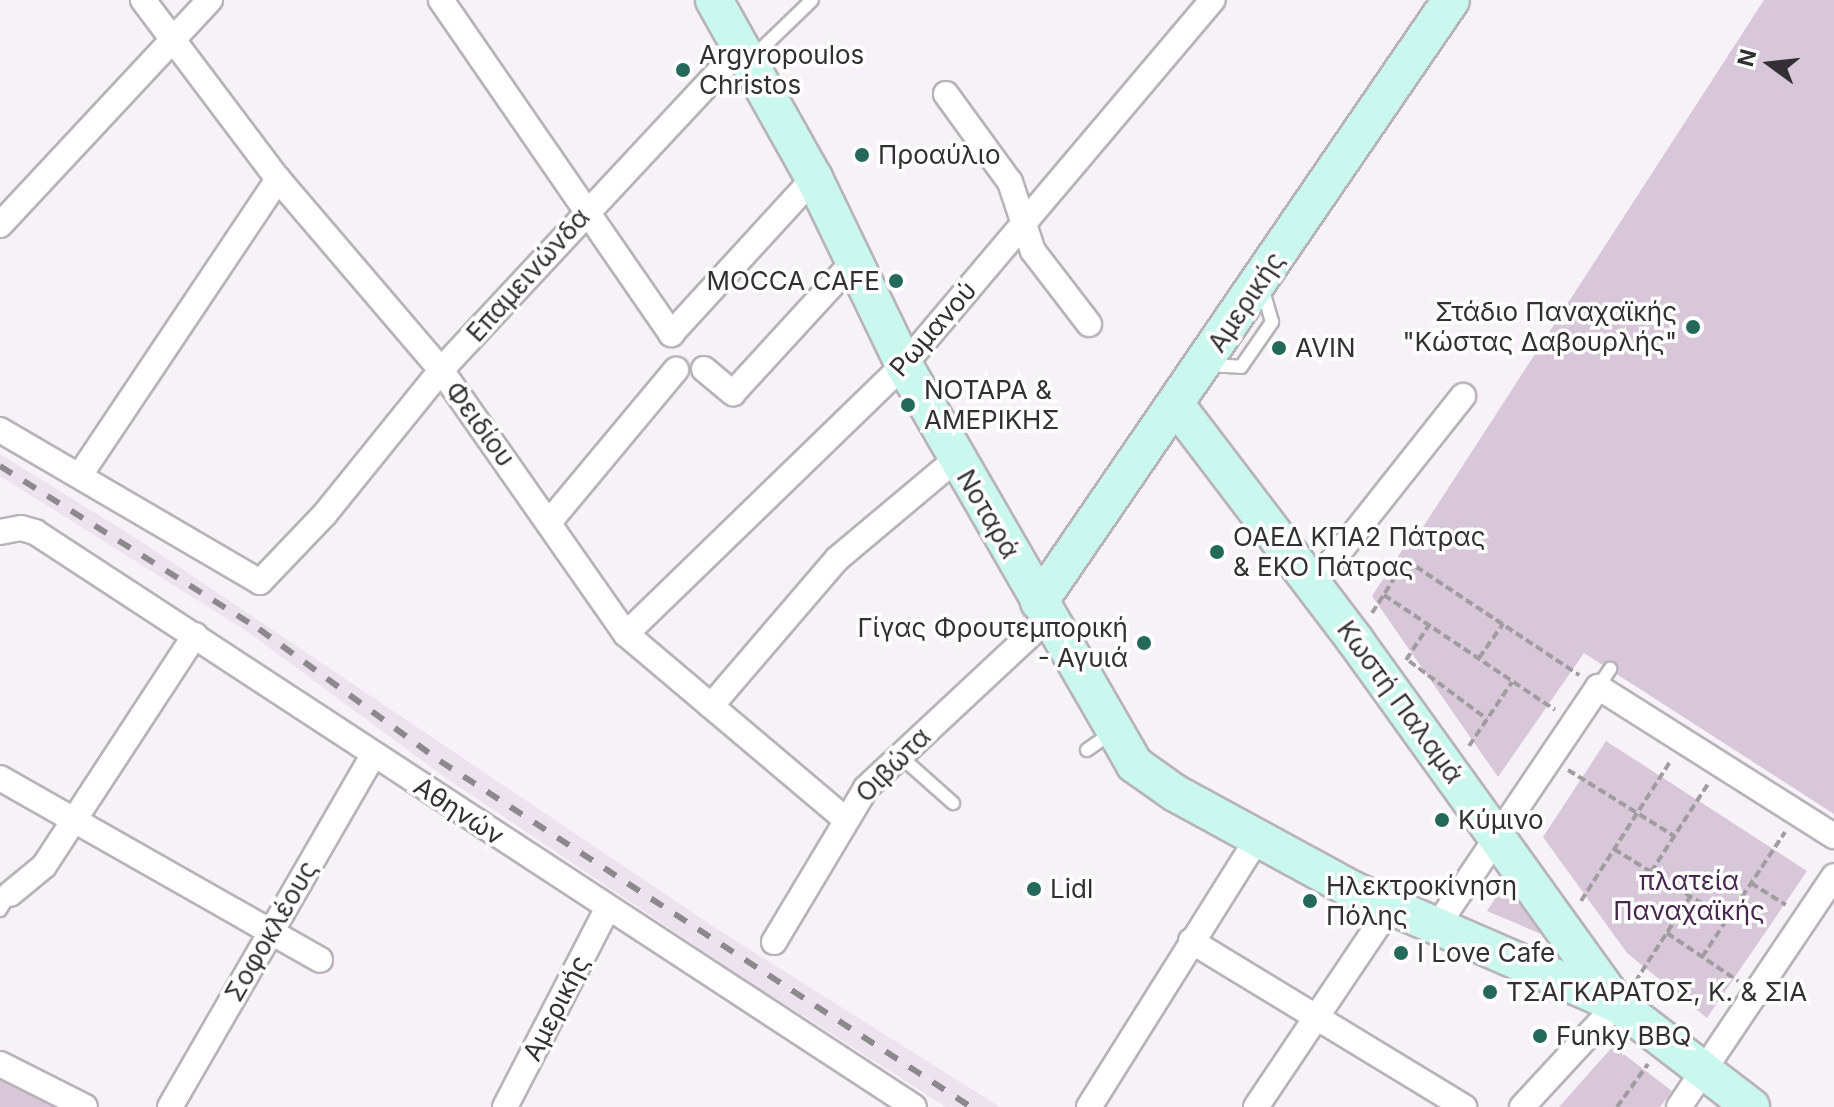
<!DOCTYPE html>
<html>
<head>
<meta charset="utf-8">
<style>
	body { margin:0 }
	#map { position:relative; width:1834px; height:1107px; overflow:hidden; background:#f7f2f8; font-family:Inter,sans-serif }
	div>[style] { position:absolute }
	.built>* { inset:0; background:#ede3ef }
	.green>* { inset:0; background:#d7c7d9 }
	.path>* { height:4px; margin-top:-2px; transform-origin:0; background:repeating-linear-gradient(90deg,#a09ca0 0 8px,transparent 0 12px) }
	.roads { filter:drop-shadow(2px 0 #b8b3b9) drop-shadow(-2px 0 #b8b3b9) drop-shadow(0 2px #b8b3b9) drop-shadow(0 -2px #b8b3b9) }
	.lane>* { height:12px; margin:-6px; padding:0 6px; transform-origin:6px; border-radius:6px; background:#fff }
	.street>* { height:24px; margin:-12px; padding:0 12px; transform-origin:12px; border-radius:12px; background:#fff }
	.secondary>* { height:36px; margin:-18px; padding:0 18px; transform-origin:18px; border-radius:18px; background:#caf8ee }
	.rail>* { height:6px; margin-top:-3px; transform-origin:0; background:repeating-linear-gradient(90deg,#8c898c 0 14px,transparent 0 28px) }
	.dots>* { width:22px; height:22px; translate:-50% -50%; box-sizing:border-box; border:4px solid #fff; border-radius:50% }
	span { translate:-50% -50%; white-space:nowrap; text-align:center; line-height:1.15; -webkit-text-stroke:7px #fff; paint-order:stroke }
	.poi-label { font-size:26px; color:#323032 }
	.left { translate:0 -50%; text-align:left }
	.right { translate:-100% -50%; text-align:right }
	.street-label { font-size:26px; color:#323032 }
	.park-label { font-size:26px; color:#48284f }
	.north { position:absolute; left:1730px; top:24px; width:80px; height:80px; -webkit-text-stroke:6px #fff; paint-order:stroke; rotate:285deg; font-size:22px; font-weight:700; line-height:32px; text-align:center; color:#323032 }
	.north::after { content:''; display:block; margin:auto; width:28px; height:36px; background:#323032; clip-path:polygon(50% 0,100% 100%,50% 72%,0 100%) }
</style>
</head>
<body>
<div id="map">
	<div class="built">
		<div style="clip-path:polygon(0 454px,142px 542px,714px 927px,1000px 1107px,946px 1107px,739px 975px,443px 776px,248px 632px,0 476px)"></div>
	</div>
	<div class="green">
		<div style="clip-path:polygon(1764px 0,1834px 0,1834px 814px,1584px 653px,1498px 777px,1372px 596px,1410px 538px,1414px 541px)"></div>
		<div style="clip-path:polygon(1606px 741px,1807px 871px,1707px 1018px,1627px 953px,1543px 837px)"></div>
		<div style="clip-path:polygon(1510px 876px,1553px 939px,1487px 911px)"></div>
		<div style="clip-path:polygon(1613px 1046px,1672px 1091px,1660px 1107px,1559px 1107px)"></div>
		<div style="clip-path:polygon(0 1073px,65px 1107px,0 1107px)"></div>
	</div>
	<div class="path">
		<div style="left:1384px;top:595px;width:206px;rotate:33.9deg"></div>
		<div style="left:1372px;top:613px;width:63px;rotate:-57.3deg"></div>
		<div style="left:1406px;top:560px;width:208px;rotate:33.6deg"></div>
		<div style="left:1479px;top:658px;width:42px;rotate:-54.8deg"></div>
		<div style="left:1406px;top:660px;width:42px;rotate:-56.7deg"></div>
		<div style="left:1409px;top:661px;width:97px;rotate:36.6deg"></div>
		<div style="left:1469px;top:746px;width:77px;rotate:-56.1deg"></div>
		<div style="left:1568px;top:770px;width:125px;rotate:31.9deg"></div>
		<div style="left:1614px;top:849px;width:133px;rotate:31.8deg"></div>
		<div style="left:1651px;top:872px;width:105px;rotate:-57.1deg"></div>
		<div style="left:1751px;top:883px;width:41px;rotate:32.2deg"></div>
		<div style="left:1581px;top:901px;width:167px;rotate:-57.4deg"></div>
		<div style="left:1667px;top:933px;width:86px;rotate:34.1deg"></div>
		<div style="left:1702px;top:957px;width:150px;rotate:-56.4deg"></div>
		<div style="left:1635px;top:982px;width:101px;rotate:-57.1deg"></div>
		<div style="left:1617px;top:1107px;width:53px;rotate:-54.2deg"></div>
	</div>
	<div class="roads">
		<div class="lane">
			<div style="left:752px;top:58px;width:83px;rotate:-44deg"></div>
			<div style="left:1207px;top:365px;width:34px;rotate:3deg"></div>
			<div style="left:1241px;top:367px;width:55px;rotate:-55.4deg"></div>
			<div style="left:1272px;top:322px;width:33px;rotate:-106deg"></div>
			<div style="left:1598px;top:687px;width:22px;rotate:-56deg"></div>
			<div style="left:1087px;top:750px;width:29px;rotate:-35deg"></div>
			<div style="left:900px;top:756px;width:71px;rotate:41.6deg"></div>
			<div style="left:0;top:910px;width:19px;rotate:-58deg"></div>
		</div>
		<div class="street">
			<div style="left:143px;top:0;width:224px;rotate:53deg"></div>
			<div style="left:278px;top:179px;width:251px;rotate:49.5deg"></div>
			<div style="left:441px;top:370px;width:322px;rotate:55deg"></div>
			<div style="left:626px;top:634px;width:285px;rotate:40.2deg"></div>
			<div style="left:441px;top:0;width:406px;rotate:55.4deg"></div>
			<div style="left:671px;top:334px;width:212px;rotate:-47.5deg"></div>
			<div style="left:946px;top:94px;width:109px;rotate:54deg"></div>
			<div style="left:1010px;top:182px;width:73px;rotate:71.6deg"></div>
			<div style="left:1033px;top:251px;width:92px;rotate:52.5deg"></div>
			<div style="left:0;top:225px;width:308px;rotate:-47deg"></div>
			<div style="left:704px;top:369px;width:38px;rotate:40deg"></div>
			<div style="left:733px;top:393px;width:179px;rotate:-47.5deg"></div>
			<div style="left:0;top:430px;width:301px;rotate:30.3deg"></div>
			<div style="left:260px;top:582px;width:94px;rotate:-46.3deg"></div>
			<div style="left:325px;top:514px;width:185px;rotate:-51.1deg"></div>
			<div style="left:441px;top:370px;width:442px;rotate:-47deg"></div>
			<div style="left:80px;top:475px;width:356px;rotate:-56.2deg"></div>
			<div style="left:550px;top:521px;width:197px;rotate:-50.2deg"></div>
			<div style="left:0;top:532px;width:21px;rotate:-11deg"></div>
			<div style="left:21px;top:528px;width:15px;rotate:16deg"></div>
			<div style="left:35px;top:532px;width:1050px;rotate:33.19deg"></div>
			<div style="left:1314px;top:584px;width:240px;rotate:-51.6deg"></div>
			<div style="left:626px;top:634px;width:387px;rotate:-44.1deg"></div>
			<div style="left:904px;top:365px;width:478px;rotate:-49.8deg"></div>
			<div style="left:711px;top:706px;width:194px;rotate:-49.4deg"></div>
			<div style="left:837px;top:559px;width:155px;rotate:-40deg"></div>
			<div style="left:0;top:778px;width:368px;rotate:29.6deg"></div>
			<div style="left:10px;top:894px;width:44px;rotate:-39.5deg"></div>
			<div style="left:44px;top:866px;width:276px;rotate:-56.8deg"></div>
			<div style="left:1437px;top:926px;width:288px;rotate:-56deg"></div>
			<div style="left:1598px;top:687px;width:279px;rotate:32.3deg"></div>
			<div style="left:1191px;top:941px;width:320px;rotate:31.3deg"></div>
			<div style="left:774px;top:942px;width:179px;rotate:-59.1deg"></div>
			<div style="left:866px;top:788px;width:249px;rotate:-43deg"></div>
			<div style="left:0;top:1064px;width:95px;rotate:26.8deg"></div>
			<div style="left:170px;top:1107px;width:406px;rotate:-60deg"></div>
			<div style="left:505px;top:1107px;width:223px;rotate:-62.7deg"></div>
			<div style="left:1089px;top:1107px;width:316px;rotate:-57.9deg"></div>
			<div style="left:1256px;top:1107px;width:242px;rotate:-56.1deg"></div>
			<div style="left:1522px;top:1107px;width:140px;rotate:-47.3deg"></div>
			<div style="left:1679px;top:1107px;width:278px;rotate:-56.1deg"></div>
		</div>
		<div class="secondary">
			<div style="left:714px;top:0;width:204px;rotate:60.7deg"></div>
			<div style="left:814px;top:178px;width:208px;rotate:64.3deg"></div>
			<div style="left:904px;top:365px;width:461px;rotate:60deg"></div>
			<div style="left:1134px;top:764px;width:50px;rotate:35.3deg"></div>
			<div style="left:1175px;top:793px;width:203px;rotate:28.6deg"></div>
			<div style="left:1353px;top:890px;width:288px;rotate:23.4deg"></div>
			<div style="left:1617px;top:1004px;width:169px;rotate:37.5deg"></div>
			<div style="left:1176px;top:405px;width:295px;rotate:52.7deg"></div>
			<div style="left:1355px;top:640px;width:447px;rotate:54.3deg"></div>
			<div style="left:1039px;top:602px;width:729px;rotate:-55.61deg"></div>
		</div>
	</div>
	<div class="rail">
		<div style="left:0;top:466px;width:306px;rotate:32.2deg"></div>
		<div style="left:259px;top:629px;width:224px;rotate:36.1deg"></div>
		<div style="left:440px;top:761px;width:634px;rotate:33.09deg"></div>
	</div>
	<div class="dots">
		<div style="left:683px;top:70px;background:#25695a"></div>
		<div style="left:862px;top:155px;background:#25695a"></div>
		<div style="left:896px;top:281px;background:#25695a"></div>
		<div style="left:1693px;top:327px;background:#25695a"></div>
		<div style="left:1279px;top:348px;background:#25695a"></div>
		<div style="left:908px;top:405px;background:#25695a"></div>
		<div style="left:1217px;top:552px;background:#25695a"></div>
		<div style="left:1144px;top:643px;background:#25695a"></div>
		<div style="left:1442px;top:820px;background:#25695a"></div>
		<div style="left:1034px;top:889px;background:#25695a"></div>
		<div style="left:1310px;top:901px;background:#25695a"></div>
		<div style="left:1401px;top:953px;background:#25695a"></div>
		<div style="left:1490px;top:992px;background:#25695a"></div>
		<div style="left:1540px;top:1036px;background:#25695a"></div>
	</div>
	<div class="poi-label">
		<span class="left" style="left:699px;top:70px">Argyropoulos<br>Christos</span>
		<span class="left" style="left:878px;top:155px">Προαύλιο</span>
		<span class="right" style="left:880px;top:281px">MOCCA CAFE</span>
		<span class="right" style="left:1677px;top:327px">Στάδιο Παναχαϊκής<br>"Κώστας Δαβουρλής"</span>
		<span class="left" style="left:1295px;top:348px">AVIN</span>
		<span class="left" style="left:924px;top:405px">ΝΟΤΑΡΑ &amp;<br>ΑΜΕΡΙΚΗΣ</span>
		<span class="left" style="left:1233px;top:552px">ΟΑΕΔ ΚΠΑ2 Πάτρας<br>&amp; ΕΚΟ Πάτρας</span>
		<span class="right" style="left:1128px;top:643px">Γίγας Φρουτεμπορική<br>- Αγυιά</span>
		<span class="left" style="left:1458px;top:820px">Κύμινο</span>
		<span class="left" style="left:1326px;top:901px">Ηλεκτροκίνηση<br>Πόλης</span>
		<span class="left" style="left:1050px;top:889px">Lidl</span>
		<span class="left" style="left:1417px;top:953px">I Love Cafe</span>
		<span class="left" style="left:1506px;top:992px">ΤΣΑΓΚΑΡΑΤΟΣ, Κ. &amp; ΣΙΑ</span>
		<span class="left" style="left:1556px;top:1036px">Funky BBQ</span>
	</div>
	<div class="street-label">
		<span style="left:528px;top:275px;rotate:-48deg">Επαμεινώνδα</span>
		<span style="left:1246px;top:302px;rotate:-56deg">Αμερικής</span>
		<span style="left:933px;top:329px;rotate:-49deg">Ρωμανού</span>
		<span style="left:480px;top:424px;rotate:54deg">Φειδίου</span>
		<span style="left:988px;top:514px;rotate:60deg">Νοταρά</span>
		<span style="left:1400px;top:702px;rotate:54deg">Κωστή Παλαμά</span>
		<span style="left:893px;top:765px;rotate:-45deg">Οιβώτα</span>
		<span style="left:459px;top:811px;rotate:33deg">Αθηνών</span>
		<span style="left:271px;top:931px;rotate:-60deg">Σοφοκλέους</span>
		<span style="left:556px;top:1008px;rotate:-63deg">Αμερικής</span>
	</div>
	<div class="park-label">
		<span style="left:1689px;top:896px">πλατεία<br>Παναχαϊκής</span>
	</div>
	<div class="north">N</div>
</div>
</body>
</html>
